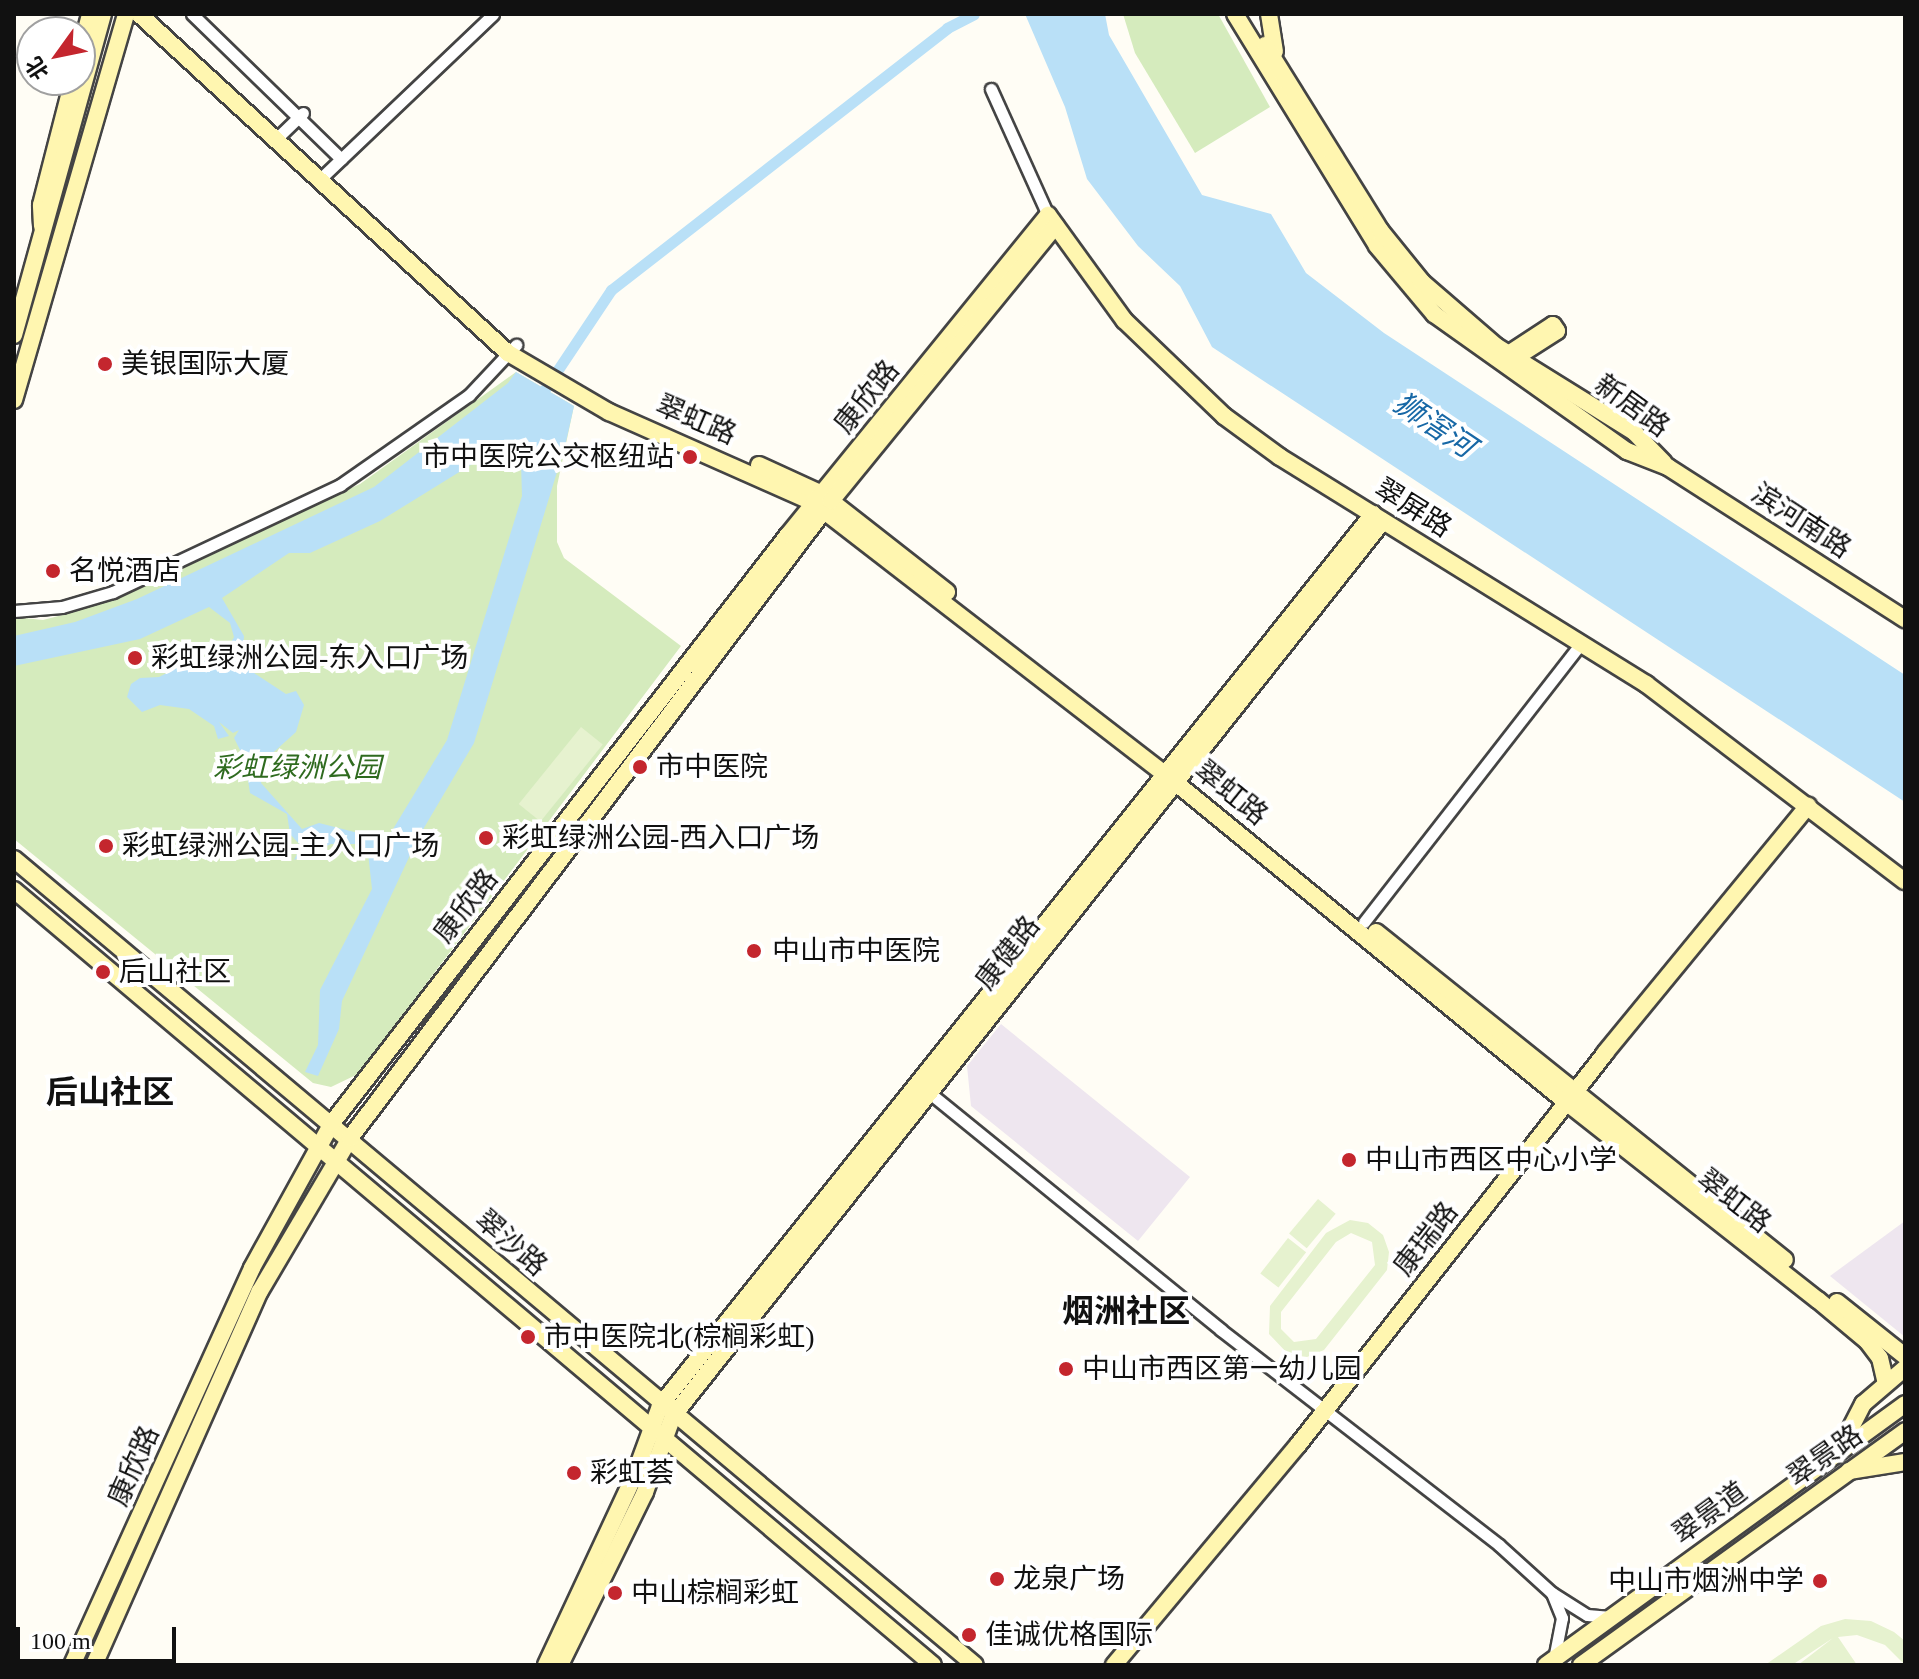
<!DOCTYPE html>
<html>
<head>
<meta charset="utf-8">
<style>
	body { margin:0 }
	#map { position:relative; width:1919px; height:1679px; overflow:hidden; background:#fffdf5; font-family:"Times New Roman","Noto Sans SC",serif }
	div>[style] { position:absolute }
	.industrial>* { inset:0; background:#eee6ef }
	.green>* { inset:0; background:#d5ebbd }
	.pitch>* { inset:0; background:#e6f2cf; transform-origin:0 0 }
	.water>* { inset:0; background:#b9e0f7 }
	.canal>* { height:11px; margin:-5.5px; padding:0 5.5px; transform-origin:5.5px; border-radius:5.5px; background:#b9e0f7 }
	.roads { filter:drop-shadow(2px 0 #444) drop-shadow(-2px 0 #444) drop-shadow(0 2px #444) drop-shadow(0 -2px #444) }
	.street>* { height:11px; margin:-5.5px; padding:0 5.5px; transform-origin:5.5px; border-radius:5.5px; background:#fff }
	.secondary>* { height:16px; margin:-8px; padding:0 8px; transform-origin:8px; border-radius:8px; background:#fff6b0 }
	.dots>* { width:22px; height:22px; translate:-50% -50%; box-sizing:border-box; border:4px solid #fff; border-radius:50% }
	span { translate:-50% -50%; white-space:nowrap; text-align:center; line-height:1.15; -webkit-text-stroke:8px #fff; paint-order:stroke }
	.poi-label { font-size:28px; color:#111 }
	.left { translate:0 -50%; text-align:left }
	.right { translate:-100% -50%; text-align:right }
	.street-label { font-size:28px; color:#111 }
	.park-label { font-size:28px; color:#2f6b1f; font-style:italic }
	.water-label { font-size:30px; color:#1768a6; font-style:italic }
	.quarter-label { font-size:32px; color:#111; font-weight:700 }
	.frame { position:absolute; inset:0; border:16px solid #111; pointer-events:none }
	.north { position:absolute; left:16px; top:16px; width:80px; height:80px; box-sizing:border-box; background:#fff; border:2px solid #a0a0a0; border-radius:50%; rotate:237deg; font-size:22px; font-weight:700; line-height:32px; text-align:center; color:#111 }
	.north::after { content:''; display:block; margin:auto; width:28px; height:36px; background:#c4262e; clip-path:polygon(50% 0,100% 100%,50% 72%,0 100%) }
	.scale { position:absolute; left:16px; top:1627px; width:160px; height:36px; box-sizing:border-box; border:4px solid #111; border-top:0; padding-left:10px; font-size:24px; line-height:28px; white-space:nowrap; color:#111; -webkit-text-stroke:6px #fff; paint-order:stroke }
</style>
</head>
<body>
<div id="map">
	<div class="industrial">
		<div style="clip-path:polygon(1001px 1024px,1190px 1177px,1138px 1241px,971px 1106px,967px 1066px)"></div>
		<div style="clip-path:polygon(1905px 1221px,1905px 1337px,1830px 1276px)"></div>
	</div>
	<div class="green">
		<div style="clip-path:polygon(1123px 14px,1218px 14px,1270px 107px,1195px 153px,1135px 53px)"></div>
		<div style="clip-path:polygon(516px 372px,574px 406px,557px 486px,557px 542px,564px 558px,681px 646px,358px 1074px,331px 1087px,313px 1083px,14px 839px,14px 617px,43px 620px,74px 612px,360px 484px)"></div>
	</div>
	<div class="pitch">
		<div style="left:581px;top:727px;width:28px;height:99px;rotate:39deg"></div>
		<div style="left:1318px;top:1199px;width:23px;height:45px;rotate:40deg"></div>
		<div style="clip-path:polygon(evenodd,1350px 1220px,1368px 1223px,1383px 1235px,1389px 1252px,1387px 1270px,1324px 1350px,1307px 1357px,1288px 1354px,1269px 1334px,1270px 1306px,1326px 1233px,1350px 1220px,1351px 1233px,1372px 1242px,1375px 1265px,1316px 1339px,1294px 1342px,1281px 1329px,1281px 1312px,1336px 1242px,1351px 1233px)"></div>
		<div style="left:1288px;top:1238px;width:23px;height:45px;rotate:38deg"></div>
		<div style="clip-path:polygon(1845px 1619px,1871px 1621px,1894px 1632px,1905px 1641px,1905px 1665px,1885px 1645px,1857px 1635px,1838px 1637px,1857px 1665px,1798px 1665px,1833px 1638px,1792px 1665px,1765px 1665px,1821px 1626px)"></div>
	</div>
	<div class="water">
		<div style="clip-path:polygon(1025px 14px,1105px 14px,1109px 35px,1202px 195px,1271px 214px,1306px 273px,1384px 333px,1905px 675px,1905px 802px,1212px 347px,1180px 286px,1138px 246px,1087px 179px,1065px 107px)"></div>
		<div style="clip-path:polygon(evenodd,516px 372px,574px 406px,565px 446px,474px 743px,418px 838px,342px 1001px,339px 1029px,318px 1076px,305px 1072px,318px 1045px,320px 990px,372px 889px,368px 853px,358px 844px,331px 844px,294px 860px,301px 846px,290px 834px,287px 814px,250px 793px,245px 760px,234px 738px,239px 730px,233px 733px,219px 722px,229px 736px,218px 739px,214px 726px,189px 709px,160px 705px,142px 712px,127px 697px,131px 684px,140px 678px,159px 677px,196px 658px,213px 663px,222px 659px,234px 637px,230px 623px,209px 607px,140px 639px,14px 666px,14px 636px,75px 622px,137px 599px,374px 487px,508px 383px,516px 372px,495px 450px,510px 452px,521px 463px,522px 496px,447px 740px,390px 834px,374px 837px,319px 823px,302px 829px,261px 783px,266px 759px,296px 732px,304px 705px,296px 691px,286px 694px,242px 665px,244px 636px,222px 598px,289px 553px,310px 553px,380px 521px,495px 450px)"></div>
	</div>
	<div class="canal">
		<div style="left:545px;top:389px;width:119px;rotate:-56.3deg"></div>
		<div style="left:611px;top:290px;width:426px;rotate:-37.9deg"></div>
		<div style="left:947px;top:28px;width:30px;rotate:-27deg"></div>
	</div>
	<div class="roads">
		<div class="street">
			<div style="left:192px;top:14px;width:208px;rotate:44.2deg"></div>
			<div style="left:991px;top:89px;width:138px;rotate:65.7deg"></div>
			<div style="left:277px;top:138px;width:36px;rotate:-44deg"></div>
			<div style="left:320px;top:179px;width:239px;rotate:-43.6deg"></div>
			<div style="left:14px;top:611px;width:48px;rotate:-4.8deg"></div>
			<div style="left:62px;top:607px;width:53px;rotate:-16.4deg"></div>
			<div style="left:113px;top:592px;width:251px;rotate:-25.2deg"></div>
			<div style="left:340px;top:485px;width:157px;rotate:-34.9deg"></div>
			<div style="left:469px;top:395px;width:69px;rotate:-46.8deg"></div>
			<div style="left:1364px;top:922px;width:355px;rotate:-52.1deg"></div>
			<div style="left:926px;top:1090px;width:380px;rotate:39.1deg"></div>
			<div style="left:1221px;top:1330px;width:351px;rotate:37.7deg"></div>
			<div style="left:1499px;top:1545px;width:72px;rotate:42.2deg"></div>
			<div style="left:1554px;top:1659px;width:42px;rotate:-79deg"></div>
			<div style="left:1562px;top:1618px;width:27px;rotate:-112deg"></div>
			<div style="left:1552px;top:1593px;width:41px;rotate:32.2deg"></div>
			<div style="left:1587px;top:1615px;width:24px;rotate:5deg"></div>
		</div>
		<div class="secondary">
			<div style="left:139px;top:14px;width:501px;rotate:42.57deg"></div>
			<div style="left:508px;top:353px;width:117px;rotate:30.3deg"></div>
			<div style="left:609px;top:412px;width:224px;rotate:23.9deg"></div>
			<div style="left:814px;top:503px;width:443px;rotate:37.7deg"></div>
			<div style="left:1165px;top:774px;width:518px;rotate:39.28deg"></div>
			<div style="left:1566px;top:1102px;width:320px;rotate:38.2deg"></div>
			<div style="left:1818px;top:1300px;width:64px;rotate:39.9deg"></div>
			<div style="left:1867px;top:1341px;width:21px;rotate:53deg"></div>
			<div style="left:1880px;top:1358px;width:23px;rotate:77deg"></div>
			<div style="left:1235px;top:14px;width:272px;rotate:58.5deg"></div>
			<div style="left:1377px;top:246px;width:89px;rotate:50deg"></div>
			<div style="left:1434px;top:314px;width:237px;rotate:35.4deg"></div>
			<div style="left:1627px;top:451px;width:44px;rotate:21.3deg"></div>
			<div style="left:1668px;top:467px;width:282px;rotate:32.7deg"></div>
			<div style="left:1269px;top:14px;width:38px;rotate:81deg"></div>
			<div style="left:1265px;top:45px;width:218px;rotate:58.1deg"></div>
			<div style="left:1380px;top:230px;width:67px;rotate:51.1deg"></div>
			<div style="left:1422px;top:282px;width:98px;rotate:40.9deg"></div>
			<div style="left:1496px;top:346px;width:163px;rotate:31.9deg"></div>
			<div style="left:1634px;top:432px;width:43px;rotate:45.9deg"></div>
			<div style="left:80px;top:52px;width:39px;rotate:-75deg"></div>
			<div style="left:42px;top:226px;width:21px;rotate:-93deg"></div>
			<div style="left:41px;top:205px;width:129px;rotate:-75.6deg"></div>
			<div style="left:14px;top:335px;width:333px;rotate:-74.5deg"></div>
			<div style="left:1501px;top:359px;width:62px;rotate:-33.2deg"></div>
			<div style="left:1553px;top:325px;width:7px;rotate:56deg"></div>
			<div style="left:1557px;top:331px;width:59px;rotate:147.4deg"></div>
			<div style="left:14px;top:400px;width:402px;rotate:-73.8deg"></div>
			<div style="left:759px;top:465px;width:69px;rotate:24.7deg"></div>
			<div style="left:822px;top:494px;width:159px;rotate:38.1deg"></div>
			<div style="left:14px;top:859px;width:1254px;rotate:39.99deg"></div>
			<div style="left:14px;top:890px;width:1202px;rotate:40.14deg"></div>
			<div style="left:1376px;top:932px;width:524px;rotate:38.73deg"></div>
			<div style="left:1837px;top:1302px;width:87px;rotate:38.5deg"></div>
			<div style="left:1840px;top:1449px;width:51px;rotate:-62.9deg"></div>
			<div style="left:1863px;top:1404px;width:55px;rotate:-40.6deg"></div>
			<div style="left:1849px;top:1471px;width:57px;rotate:-9.1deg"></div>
			<div style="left:72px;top:1665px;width:436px;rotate:-65.6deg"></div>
			<div style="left:252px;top:1268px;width:166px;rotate:-61.1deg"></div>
			<div style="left:332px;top:1123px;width:744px;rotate:-52.21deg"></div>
			<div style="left:788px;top:535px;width:412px;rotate:-50.9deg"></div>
			<div style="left:1048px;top:215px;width:130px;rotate:54.1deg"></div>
			<div style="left:1124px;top:320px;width:139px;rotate:43.8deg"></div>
			<div style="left:1224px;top:416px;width:69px;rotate:36.2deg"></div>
			<div style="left:1280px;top:457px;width:431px;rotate:31.8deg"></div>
			<div style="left:1646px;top:684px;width:325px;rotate:37.3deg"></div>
			<div style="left:94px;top:1665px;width:409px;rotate:-66.1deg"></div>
			<div style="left:260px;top:1291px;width:178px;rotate:-59.5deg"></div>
			<div style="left:350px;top:1138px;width:798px;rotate:-52.94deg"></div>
			<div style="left:831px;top:501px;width:355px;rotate:-50.8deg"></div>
			<div style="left:546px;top:1665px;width:211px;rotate:-65deg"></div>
			<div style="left:635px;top:1474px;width:72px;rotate:-69.8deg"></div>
			<div style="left:660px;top:1406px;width:1142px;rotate:-51.36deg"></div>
			<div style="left:560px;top:1665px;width:193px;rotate:-63.8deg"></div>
			<div style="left:645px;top:1492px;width:81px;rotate:-69.8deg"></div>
			<div style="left:673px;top:1416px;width:1142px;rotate:-51.58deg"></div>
			<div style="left:1114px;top:1665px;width:287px;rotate:-50.1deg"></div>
			<div style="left:1298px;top:1445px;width:498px;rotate:-51.9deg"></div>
			<div style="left:1605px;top:1053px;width:320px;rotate:-50.6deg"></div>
			<div style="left:1546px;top:1665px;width:444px;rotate:-36deg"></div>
			<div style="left:1581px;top:1665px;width:400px;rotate:-35.8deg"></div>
		</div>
	</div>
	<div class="dots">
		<div style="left:105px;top:364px;background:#c4262e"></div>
		<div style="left:690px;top:457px;background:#c4262e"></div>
		<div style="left:53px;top:571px;background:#c4262e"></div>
		<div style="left:135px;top:658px;background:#c4262e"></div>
		<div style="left:640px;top:767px;background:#c4262e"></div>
		<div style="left:486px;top:838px;background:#c4262e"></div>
		<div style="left:106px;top:846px;background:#c4262e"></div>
		<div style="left:754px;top:951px;background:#c4262e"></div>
		<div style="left:103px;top:972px;background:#c4262e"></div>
		<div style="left:1349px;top:1160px;background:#c4262e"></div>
		<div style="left:528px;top:1337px;background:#c4262e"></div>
		<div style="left:1066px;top:1369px;background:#c4262e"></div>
		<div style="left:574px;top:1473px;background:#c4262e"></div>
		<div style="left:997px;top:1579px;background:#c4262e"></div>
		<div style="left:1820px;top:1581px;background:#c4262e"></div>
		<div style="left:615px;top:1593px;background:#c4262e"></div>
		<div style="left:969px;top:1635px;background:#c4262e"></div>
	</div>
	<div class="poi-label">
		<span class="left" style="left:121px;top:364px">美银国际大厦</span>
		<span class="right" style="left:674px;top:457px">市中医院公交枢纽站</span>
		<span class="left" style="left:69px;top:571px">名悦酒店</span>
		<span class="left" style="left:151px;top:658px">彩虹绿洲公园-东入口广场</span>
		<span class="left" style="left:656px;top:767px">市中医院</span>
		<span class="left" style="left:502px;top:838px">彩虹绿洲公园-西入口广场</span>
		<span class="left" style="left:122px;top:846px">彩虹绿洲公园-主入口广场</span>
		<span class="left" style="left:772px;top:951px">中山市中医院</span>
		<span class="left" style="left:119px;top:972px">后山社区</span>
		<span class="left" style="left:1365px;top:1160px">中山市西区中心小学</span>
		<span class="left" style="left:544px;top:1337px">市中医院北(棕榈彩虹)</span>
		<span class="left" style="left:1082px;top:1369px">中山市西区第一幼儿园</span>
		<span class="left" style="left:590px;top:1473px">彩虹荟</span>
		<span class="left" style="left:1013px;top:1579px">龙泉广场</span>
		<span class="right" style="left:1804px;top:1581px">中山市烟洲中学</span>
		<span class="left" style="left:631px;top:1593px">中山棕榈彩虹</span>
		<span class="left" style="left:985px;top:1635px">佳诚优格国际</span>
	</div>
	<div class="street-label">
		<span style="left:867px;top:397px;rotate:-51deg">康欣路</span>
		<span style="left:1632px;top:406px;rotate:36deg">新居路</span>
		<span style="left:696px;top:420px;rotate:23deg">翠虹路</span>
		<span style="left:1413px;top:508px;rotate:32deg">翠屏路</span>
		<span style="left:1801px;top:521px;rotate:33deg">滨河南路</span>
		<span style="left:1231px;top:793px;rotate:39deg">翠虹路</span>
		<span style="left:466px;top:906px;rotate:-52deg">康欣路</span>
		<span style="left:1008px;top:953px;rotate:-52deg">康健路</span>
		<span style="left:1734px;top:1201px;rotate:38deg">翠虹路</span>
		<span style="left:1426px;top:1239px;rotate:-52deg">康瑞路</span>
		<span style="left:511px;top:1243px;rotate:41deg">翠沙路</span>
		<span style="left:1825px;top:1456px;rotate:-35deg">翠景路</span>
		<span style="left:134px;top:1466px;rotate:-66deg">康欣路</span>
		<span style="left:1710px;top:1513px;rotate:-36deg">翠景道</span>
	</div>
	<div class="park-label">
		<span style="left:297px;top:768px">彩虹绿洲公园</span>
	</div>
	<div class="water-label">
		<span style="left:1434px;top:425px;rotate:34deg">狮滘河</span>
	</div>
	<div class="quarter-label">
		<span style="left:110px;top:1092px">后山社区</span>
		<span style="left:1126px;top:1311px">烟洲社区</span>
	</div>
	<div class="frame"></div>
	<div class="north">北</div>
	<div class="scale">100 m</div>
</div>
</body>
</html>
